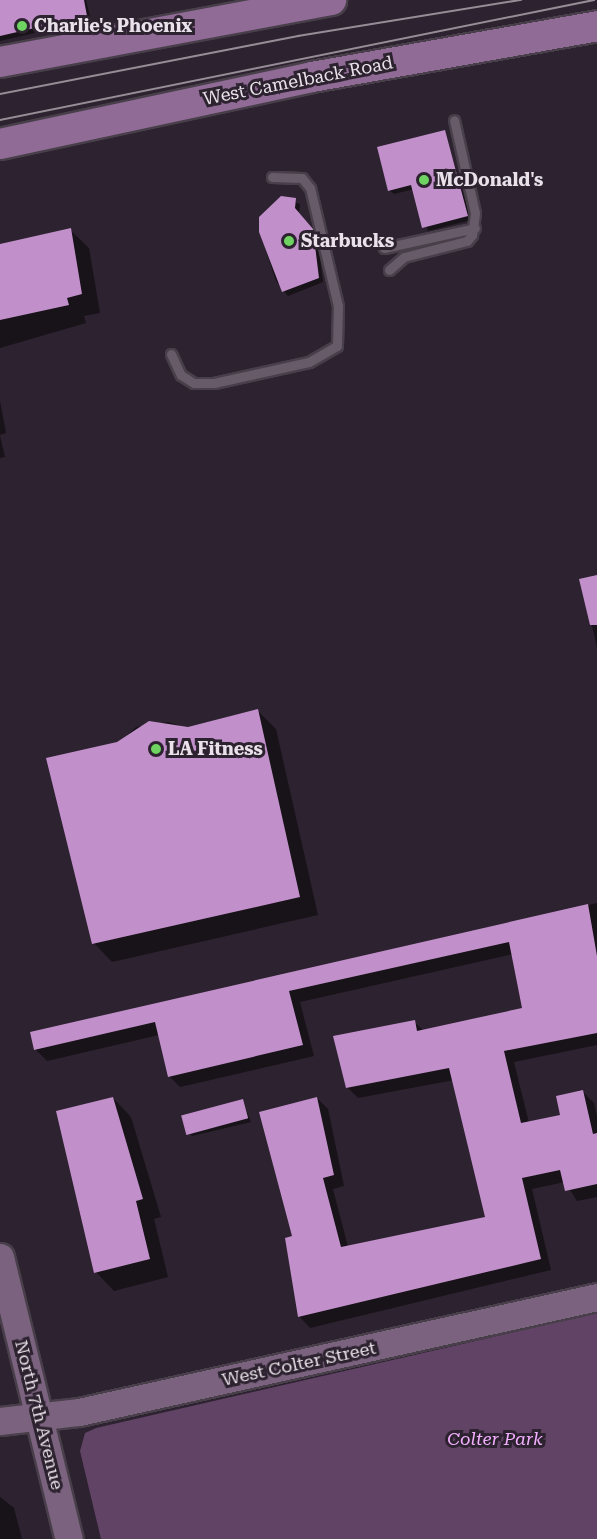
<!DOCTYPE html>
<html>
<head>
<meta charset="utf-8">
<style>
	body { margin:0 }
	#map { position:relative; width:597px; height:1539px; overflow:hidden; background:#2d222f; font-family:"Roboto Serif",serif }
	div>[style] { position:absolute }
	.green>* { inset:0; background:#604365 }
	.shadow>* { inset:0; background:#0007 }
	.building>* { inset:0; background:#c190ca; transform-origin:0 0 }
	.roads { filter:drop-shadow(2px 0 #483f4a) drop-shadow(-2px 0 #483f4a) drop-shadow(0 2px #483f4a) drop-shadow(0 -2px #483f4a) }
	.lane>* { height:9px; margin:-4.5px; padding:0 4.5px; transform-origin:4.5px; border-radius:4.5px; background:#675a69 }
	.secondary>* { height:27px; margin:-13.5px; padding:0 13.5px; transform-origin:13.5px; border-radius:13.5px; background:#7b637f }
	.primary>* { height:30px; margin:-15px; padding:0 15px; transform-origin:15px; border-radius:15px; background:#8f6b95 }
	.tram>* { height:1.5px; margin:-0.75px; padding:0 0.75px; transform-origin:0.75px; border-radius:0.75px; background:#968d97 }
	.dots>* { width:16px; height:16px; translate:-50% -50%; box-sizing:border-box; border:3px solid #2d222f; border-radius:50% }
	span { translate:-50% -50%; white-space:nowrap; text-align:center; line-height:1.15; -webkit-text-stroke:6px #2d222f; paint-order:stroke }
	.poi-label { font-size:18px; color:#e9e2ea; font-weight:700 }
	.left { translate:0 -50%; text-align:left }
	.street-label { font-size:18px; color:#e9e2ea }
	.park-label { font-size:18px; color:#f3b0ff; font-style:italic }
</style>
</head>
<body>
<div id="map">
	<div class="green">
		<div style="clip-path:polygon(597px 1313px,597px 1539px,101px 1539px,80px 1451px,85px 1433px,96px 1428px)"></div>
	</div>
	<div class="shadow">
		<div style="clip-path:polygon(0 0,86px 0,91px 20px,0 41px)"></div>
		<div style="clip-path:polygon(445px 132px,471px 220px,428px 231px,414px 189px,394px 194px,389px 190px)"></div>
		<div style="clip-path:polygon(281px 198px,300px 204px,299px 214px,317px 235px,323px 282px,288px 296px,276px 281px,260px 232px,261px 217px)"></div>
		<div style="clip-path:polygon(70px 230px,89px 248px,100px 313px,84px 316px,86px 323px,0 348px,0 246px)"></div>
		<div style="clip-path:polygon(0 401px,6px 433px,0 435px)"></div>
		<div style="clip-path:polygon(0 436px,5px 457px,0 458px)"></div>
		<div style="clip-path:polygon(597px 577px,597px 647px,581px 580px)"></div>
		<div style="clip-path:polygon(257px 710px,276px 729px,318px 915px,112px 962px,94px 943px,118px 744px,136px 727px,168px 722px,188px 728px)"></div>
		<div style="clip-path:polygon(597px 903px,597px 1045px,514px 1062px,529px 1123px,561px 1116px,583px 1092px,594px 1103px,597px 1117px,597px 1197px,577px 1201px,565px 1182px,532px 1189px,551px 1270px,310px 1328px,299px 1316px,294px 1237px,317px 1098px,328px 1109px,344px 1186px,333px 1189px,348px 1247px,487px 1218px,454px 1080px,358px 1098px,347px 1087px,414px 1022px,424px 1031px,523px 1009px,513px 954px,300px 1002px,314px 1056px,180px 1087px,169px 1076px,159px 1035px,47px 1061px,36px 1050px,32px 1033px)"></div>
		<div style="clip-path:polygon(113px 1098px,131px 1117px,161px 1217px,154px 1219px,168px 1277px,114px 1291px,96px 1272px)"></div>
		<div style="clip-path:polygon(243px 1101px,251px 1122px,192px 1136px,187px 1131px)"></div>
		<div style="clip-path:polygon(0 1497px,14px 1508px,22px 1539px,0 1539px)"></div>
	</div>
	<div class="building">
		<div style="clip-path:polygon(0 0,84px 0,87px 16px,0 36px)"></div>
		<div style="clip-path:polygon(445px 130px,468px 216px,422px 228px,411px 185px,388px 191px,377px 147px)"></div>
		<div style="clip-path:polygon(281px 196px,296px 198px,295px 208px,313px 229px,319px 278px,282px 292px,259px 232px,259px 217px)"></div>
		<div style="clip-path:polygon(71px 228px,82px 294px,67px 298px,69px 305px,0 320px,0 244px)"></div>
		<div style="clip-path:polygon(597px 575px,597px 625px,590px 625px,579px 579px)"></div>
		<div style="clip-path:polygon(258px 709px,300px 897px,92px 944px,46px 758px,117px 742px,149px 721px,188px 727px)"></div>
		<div style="clip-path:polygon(588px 904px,597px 956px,597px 1033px,504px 1051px,521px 1123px,560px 1115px,556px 1096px,583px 1090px,593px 1134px,597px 1133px,597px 1184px,565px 1191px,560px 1170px,522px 1178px,541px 1259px,298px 1317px,285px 1238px,292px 1236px,259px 1112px,317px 1097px,334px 1175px,323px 1178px,341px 1247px,485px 1217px,449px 1068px,346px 1088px,333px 1036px,415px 1020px,417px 1031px,522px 1008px,509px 942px,289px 991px,303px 1045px,168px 1077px,155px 1022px,34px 1050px,30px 1032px)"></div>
		<div style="clip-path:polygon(113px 1097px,143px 1199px,136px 1201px,150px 1259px,94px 1273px,56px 1111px)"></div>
		<div style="left:243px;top:1099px;width:20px;height:64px;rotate:75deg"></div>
	</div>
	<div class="roads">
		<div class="lane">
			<div style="left:384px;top:248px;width:93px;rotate:-12.4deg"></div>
			<div style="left:389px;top:270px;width:20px;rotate:-41deg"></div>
			<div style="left:404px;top:257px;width:65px;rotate:-14.3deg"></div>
			<div style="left:467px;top:241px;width:8px;rotate:-50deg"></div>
			<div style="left:472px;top:235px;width:22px;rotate:-82deg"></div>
			<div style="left:475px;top:213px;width:95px;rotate:-102.7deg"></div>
			<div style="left:171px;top:354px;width:23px;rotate:65deg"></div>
			<div style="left:181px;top:375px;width:15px;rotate:32deg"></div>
			<div style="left:194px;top:383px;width:20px"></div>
			<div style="left:214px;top:383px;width:97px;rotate:-12.5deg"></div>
			<div style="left:309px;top:362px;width:32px;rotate:-30deg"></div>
			<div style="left:337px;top:346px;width:40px;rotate:-88.6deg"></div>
			<div style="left:338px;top:306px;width:121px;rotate:-103.3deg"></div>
			<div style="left:310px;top:188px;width:13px;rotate:-129deg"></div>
			<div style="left:302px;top:178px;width:30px;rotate:-178deg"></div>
		</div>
		<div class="secondary">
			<div style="left:0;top:1257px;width:290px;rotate:76.3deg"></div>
			<div style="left:0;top:1421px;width:80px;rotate:-6.5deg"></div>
			<div style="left:79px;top:1412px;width:531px;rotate:-12.52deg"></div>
		</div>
		<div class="primary">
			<div style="left:0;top:62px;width:337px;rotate:-10.6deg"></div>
			<div style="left:0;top:144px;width:319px;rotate:-12.1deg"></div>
			<div style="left:312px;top:77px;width:290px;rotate:-10.1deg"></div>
		</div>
	</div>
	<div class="tram">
		<div style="left:0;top:94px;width:304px;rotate:-11deg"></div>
		<div style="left:298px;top:36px;width:226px;rotate:-9.2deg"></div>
		<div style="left:0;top:120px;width:606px;rotate:-11.42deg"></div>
	</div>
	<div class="dots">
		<div style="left:22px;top:26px;background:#6ed361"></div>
		<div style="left:424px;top:180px;background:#6ed361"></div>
		<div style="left:289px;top:241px;background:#6ed361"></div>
		<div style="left:156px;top:749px;background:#6ed361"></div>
	</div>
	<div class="poi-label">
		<span class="left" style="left:34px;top:26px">Charlie's Phoenix</span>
		<span class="left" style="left:436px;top:180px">McDonald's</span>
		<span class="left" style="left:301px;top:241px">Starbucks</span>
		<span class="left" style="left:168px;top:749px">LA Fitness</span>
	</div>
	<div class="street-label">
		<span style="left:298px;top:81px;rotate:-11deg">West Camelback Road</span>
		<span style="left:299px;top:1364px;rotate:-12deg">West Colter Street</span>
		<span style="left:39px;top:1415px;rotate:76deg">North 7th Avenue</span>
	</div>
	<div class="park-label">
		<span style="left:495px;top:1439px">Colter Park</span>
	</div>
</div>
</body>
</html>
